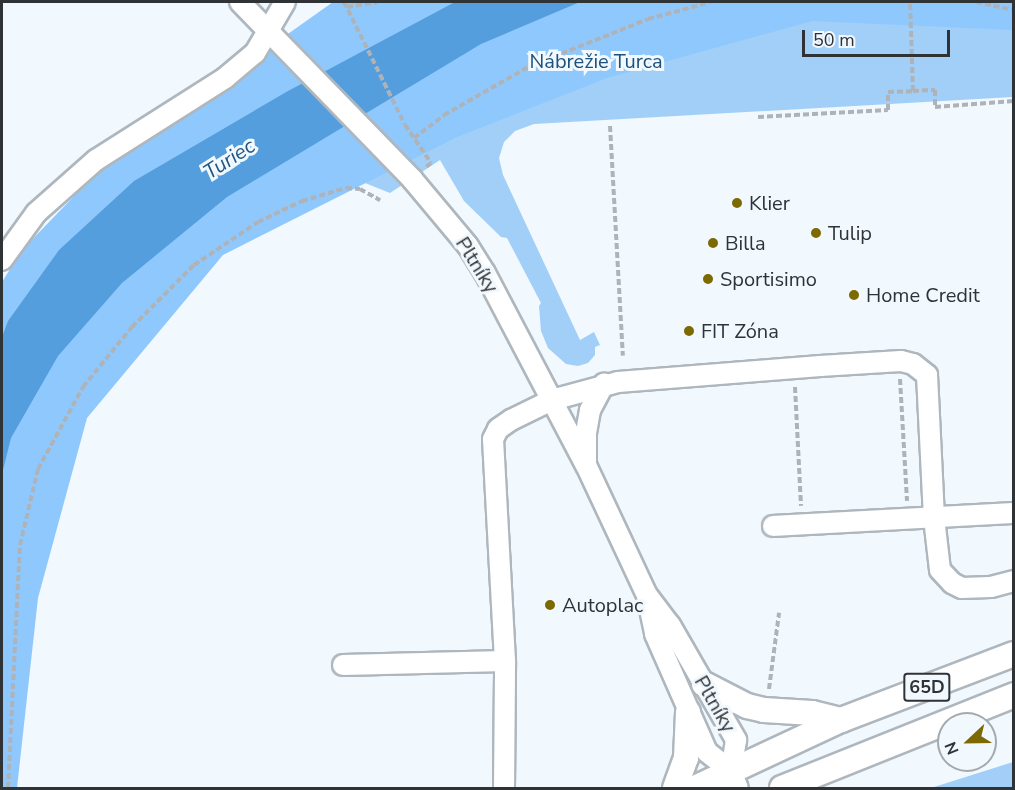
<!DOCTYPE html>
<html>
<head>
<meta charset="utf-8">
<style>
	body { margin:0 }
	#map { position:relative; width:1015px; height:790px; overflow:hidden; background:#f1f8fe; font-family:"Nunito Sans",sans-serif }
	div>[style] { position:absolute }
	.green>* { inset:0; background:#a1cff8 }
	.forest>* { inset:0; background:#8fc8fd }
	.water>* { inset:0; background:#559edd }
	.path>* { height:4px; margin-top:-2px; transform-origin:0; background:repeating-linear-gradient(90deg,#adb3b8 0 6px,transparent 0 9px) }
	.roads { filter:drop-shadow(2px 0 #afb7be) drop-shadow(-2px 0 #afb7be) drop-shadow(0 2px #afb7be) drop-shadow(0 -2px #afb7be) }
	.minor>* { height:20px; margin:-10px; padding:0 10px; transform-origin:10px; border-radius:10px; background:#fff }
	.major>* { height:24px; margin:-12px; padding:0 12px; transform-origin:12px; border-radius:12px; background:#fff }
	.dots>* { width:16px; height:16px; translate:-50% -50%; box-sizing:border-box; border:3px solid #f1f8fe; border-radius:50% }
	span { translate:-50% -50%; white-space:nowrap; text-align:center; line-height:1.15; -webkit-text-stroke:6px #f1f8fe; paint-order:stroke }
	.shield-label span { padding:2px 4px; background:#f1f8fe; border:2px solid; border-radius:4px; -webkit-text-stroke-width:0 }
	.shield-label { font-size:18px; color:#303336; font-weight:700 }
	.park-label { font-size:20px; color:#1d517c }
	.poi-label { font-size:20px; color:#303336 }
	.left { translate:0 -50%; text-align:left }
	.street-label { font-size:20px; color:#303336 }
	.water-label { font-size:21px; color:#225680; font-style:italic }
	.frame { position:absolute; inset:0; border:3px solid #303336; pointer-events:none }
	.north { position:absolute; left:937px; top:712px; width:60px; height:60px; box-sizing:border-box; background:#f1f8fe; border:2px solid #a4a9ae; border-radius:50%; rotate:248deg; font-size:16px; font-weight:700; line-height:24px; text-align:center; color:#303336 }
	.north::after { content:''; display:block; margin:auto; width:21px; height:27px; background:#7c6900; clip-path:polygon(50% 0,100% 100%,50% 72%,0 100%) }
	.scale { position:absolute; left:802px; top:30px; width:148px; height:27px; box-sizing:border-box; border:3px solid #303336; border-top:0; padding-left:8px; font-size:18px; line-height:21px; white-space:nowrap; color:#303336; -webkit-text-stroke:4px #f1f8fe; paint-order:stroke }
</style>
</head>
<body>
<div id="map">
	<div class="green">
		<div style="clip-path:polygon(586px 2px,1013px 2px,1013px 97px,534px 124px,515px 131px,504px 142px,499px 158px,503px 175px,580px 340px,594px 332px,600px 345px,595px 347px,595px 355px,588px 363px,578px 366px,566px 364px,548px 348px,541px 331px,539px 306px,541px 303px,507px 238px,501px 237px,464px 201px,440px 160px,390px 193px,360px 181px,339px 179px,307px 188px,176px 256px,72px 383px,20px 545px,2px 780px,2px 474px,11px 438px,58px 356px,122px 283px,227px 197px,481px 44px,565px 7px)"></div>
		<div style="clip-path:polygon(1013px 762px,1013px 788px,931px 788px)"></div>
	</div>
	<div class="forest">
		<div style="clip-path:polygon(333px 2px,1013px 2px,1013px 30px,812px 21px,607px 78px,457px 137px,223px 255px,87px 418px,38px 598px,17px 788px,2px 788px,2px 282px,22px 250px,107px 162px)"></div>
	</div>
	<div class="water">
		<div style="clip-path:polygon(455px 2px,580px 2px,481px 44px,227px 197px,122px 283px,58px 356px,11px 438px,2px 474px,2px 337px,8px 321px,59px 250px,134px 181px,288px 91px)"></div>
	</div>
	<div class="path">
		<div style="left:344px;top:2px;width:137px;rotate:63.6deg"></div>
		<div style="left:405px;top:125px;width:46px;rotate:55.6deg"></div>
		<div style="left:431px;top:163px;width:6px;rotate:141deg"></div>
		<div style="left:976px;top:2px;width:39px;rotate:12deg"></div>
		<div style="left:347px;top:7px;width:31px;rotate:-9deg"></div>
		<div style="left:913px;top:91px;width:22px;rotate:-3deg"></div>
		<div style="left:935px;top:90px;width:17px;rotate:90deg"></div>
		<div style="left:935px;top:107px;width:79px;rotate:-4.3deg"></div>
		<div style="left:758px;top:117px;width:130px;rotate:-3.1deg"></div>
		<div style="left:888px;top:110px;width:18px;rotate:-90deg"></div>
		<div style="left:888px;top:92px;width:25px;rotate:-2deg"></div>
		<div style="left:913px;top:91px;width:89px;rotate:-91.9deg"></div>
		<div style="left:610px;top:126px;width:230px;rotate:86.8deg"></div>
		<div style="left:414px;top:138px;width:38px;rotate:-37deg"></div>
		<div style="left:444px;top:115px;width:97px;rotate:-29.7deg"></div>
		<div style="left:528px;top:67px;width:129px;rotate:-21.8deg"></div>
		<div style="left:648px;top:19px;width:65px;rotate:-15.1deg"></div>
		<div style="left:900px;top:379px;width:122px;rotate:86.7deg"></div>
		<div style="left:795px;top:387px;width:119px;rotate:87.1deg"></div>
		<div style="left:769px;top:689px;width:77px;rotate:-82.5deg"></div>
		<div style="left:8px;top:788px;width:243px;rotate:-87.2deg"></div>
		<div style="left:20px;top:545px;width:78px;rotate:-76.7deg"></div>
		<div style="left:38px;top:469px;width:94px;rotate:-61.2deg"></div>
		<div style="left:83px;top:387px;width:77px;rotate:-50.8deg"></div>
		<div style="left:132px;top:327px;width:88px;rotate:-45deg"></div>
		<div style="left:194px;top:265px;width:77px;rotate:-33.9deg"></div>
		<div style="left:258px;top:222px;width:49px;rotate:-25.5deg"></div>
		<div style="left:302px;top:201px;width:46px;rotate:-16.5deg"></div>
		<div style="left:346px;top:188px;width:14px;rotate:4deg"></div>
		<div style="left:360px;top:189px;width:23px;rotate:29deg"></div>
	</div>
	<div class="roads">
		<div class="minor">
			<div style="left:240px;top:2px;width:247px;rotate:45.8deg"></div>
			<div style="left:412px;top:179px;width:87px;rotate:50.1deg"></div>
			<div style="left:468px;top:246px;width:32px;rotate:58deg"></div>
			<div style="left:485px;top:273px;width:217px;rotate:62.3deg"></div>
			<div style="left:586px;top:465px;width:144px;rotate:64.9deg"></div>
			<div style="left:647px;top:595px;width:38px;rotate:53deg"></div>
			<div style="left:670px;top:625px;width:133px;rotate:60.1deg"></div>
			<div style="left:736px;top:740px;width:31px;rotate:99deg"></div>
			<div style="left:2px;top:260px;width:58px;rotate:-54.1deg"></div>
			<div style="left:36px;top:213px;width:80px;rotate:-41.5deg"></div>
			<div style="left:96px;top:160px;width:153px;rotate:-32.4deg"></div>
			<div style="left:225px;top:78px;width:39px;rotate:-40deg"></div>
			<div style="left:255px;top:53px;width:59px;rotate:-59.5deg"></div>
			<div style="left:586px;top:463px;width:30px;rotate:-90deg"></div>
			<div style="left:586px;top:433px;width:23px;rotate:-80deg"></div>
			<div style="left:590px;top:410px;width:30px;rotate:-62deg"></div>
			<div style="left:773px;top:526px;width:241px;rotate:-3.1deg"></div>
			<div style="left:648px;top:600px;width:35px;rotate:78deg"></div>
			<div style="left:655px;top:634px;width:129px;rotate:66.2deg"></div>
			<div style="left:707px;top:752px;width:31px;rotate:38deg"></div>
			<div style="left:731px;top:771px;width:18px;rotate:68deg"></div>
			<div style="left:343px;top:665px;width:162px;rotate:-1.4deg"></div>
			<div style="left:504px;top:788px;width:127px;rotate:-89.5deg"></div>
			<div style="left:505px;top:661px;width:222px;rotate:-93.1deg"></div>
			<div style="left:493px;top:439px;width:11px;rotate:-63deg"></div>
			<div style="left:498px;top:429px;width:16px;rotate:-35deg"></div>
			<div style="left:511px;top:420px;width:46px;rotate:-26deg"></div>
			<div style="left:552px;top:400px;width:68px;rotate:-15.3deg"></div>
			<div style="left:618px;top:382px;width:203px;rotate:-4.5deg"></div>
			<div style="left:820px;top:366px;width:81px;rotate:-3.5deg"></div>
			<div style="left:901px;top:361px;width:12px;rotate:14deg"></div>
			<div style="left:913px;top:364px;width:18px;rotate:38deg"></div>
			<div style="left:927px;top:375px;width:143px;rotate:87.2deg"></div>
			<div style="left:934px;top:518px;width:52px;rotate:83.4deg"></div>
			<div style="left:940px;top:570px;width:18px;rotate:47deg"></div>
			<div style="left:952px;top:583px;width:11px;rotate:27deg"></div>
			<div style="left:962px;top:588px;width:29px;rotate:-2deg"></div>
			<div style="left:991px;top:587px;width:24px;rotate:-15deg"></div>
		</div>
		<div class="major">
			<div style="left:704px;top:684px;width:48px;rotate:27.1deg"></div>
			<div style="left:747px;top:706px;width:17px;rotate:13deg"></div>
			<div style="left:764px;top:710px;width:48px;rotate:3.6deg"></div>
			<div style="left:812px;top:713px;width:30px;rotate:14deg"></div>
			<div style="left:675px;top:788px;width:32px;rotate:-70deg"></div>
			<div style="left:686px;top:758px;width:46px;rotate:-87.5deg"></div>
			<div style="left:695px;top:788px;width:161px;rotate:-25deg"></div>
			<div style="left:841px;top:720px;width:185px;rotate:-20.9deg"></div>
			<div style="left:782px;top:788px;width:250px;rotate:-21.8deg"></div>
		</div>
	</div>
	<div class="dots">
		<div style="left:737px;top:203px;background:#7c6900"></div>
		<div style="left:816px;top:233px;background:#7c6900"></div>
		<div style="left:713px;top:243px;background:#7c6900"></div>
		<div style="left:708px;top:279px;background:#7c6900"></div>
		<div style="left:854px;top:295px;background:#7c6900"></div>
		<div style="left:689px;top:331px;background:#7c6900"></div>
		<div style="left:550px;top:605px;background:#7c6900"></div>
	</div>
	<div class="shield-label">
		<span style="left:927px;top:687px">65D</span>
	</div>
	<div class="park-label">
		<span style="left:596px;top:61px">Nábrežie Turca</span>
	</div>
	<div class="poi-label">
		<span class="left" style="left:749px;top:203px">Klier</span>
		<span class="left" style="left:828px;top:233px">Tulip</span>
		<span class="left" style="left:725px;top:243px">Billa</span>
		<span class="left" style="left:720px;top:279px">Sportisimo</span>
		<span class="left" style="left:866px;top:295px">Home Credit</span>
		<span class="left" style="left:701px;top:331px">FIT Zóna</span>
		<span class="left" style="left:562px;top:605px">Autoplac</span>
	</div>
	<div class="street-label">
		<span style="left:477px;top:265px;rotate:58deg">Pltníky</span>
		<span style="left:715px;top:704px;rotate:60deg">Pltníky</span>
	</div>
	<div class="water-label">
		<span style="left:229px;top:159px;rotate:-33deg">Turiec</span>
	</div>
	<div class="frame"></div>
	<div class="north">N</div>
	<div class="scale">50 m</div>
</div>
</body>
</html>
